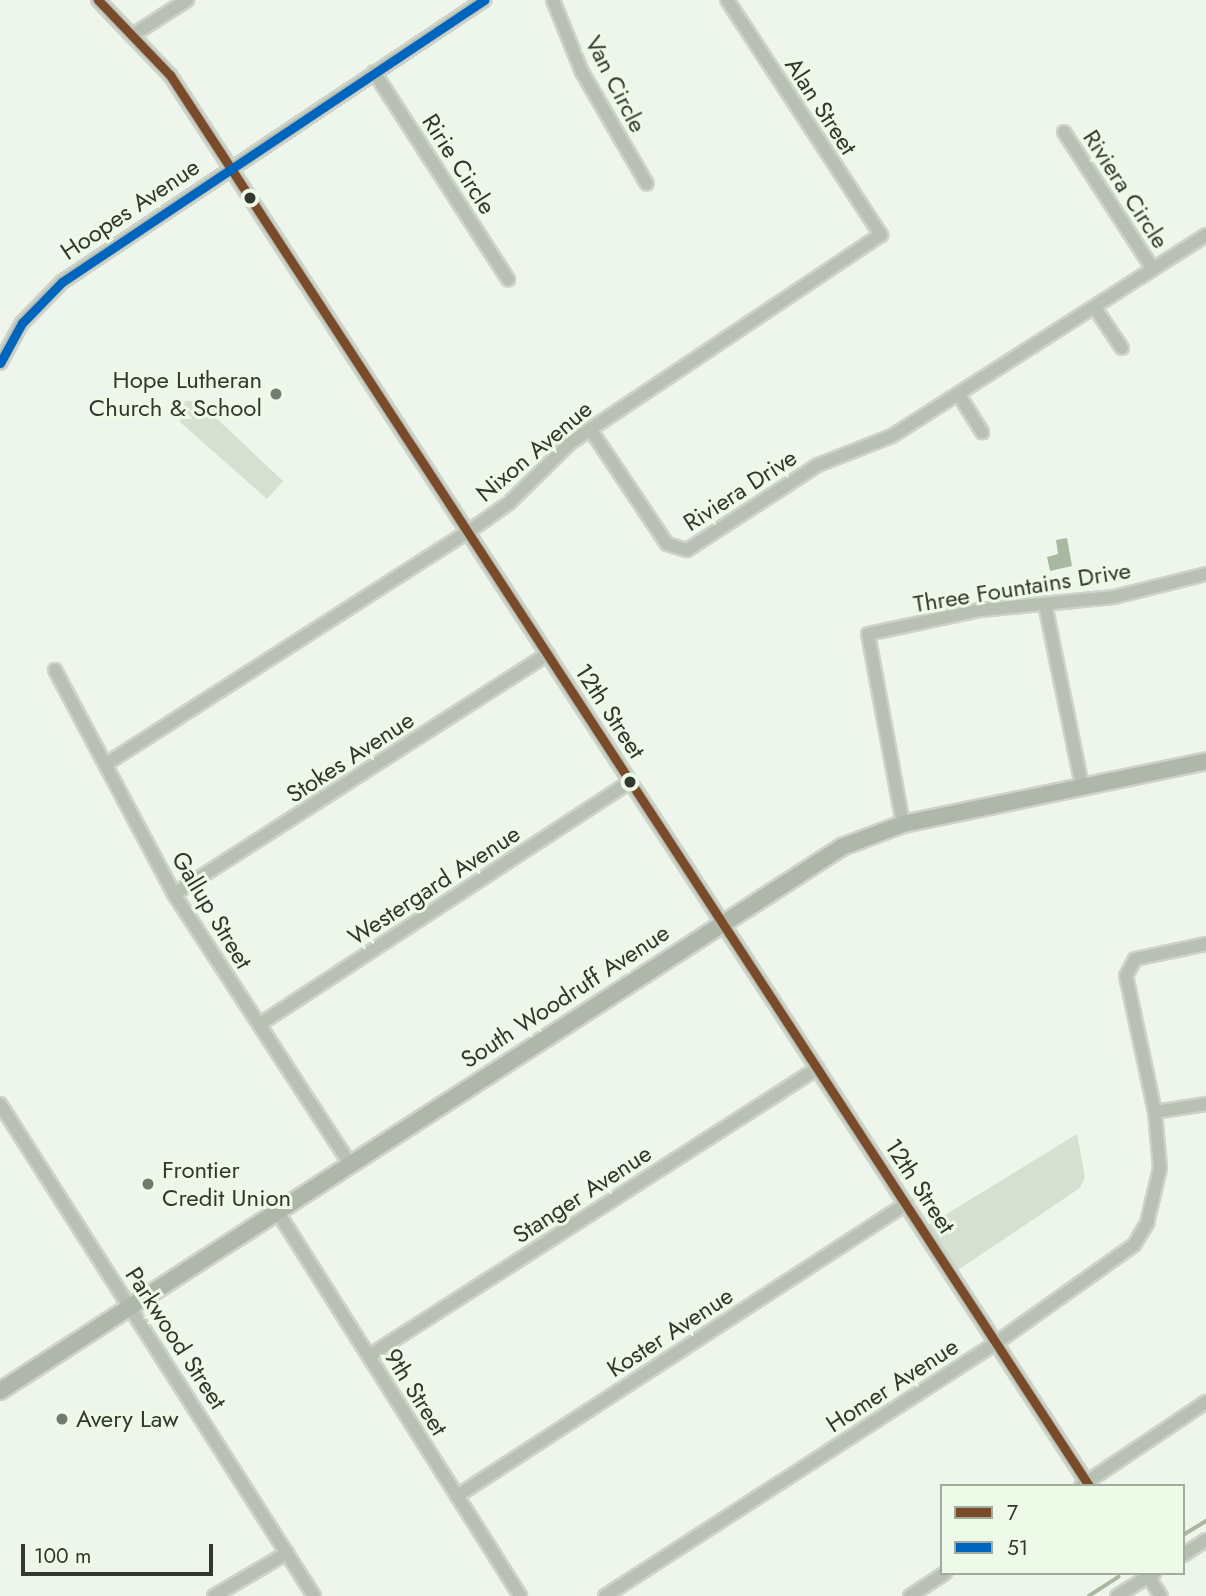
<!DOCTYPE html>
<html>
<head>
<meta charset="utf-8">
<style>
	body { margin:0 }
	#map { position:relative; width:1206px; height:1596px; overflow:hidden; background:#eef6eb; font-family:Jost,sans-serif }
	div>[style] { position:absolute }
	.green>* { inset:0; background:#d5e0d0 }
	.water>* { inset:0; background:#a9b9a1 }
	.stream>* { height:3.5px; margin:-1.75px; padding:0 1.75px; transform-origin:1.75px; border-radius:1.75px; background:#a9b9a1 }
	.roads { filter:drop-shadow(2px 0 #cdd3ca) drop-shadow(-2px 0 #cdd3ca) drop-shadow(0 2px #cdd3ca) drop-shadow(0 -2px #cdd3ca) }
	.minor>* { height:12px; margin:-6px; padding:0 6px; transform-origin:6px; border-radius:6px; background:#b8c0b4 }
	.major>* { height:16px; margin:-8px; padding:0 8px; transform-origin:8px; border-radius:8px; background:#aeb7aa }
	.bus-1>* { height:9px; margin:-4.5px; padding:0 4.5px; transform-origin:4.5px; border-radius:4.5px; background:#7a4b2a }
	.bus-2>* { height:9px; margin:-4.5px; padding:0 4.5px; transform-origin:4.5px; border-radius:4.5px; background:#0065bd }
	.dots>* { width:19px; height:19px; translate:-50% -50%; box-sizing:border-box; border:4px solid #edfae7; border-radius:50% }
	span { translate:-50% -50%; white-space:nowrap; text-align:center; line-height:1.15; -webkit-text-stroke:6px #edfae7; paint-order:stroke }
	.street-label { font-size:24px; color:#32372f }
	.poi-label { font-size:24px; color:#32372f }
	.right { translate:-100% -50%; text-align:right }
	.left { translate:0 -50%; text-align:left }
	.legend { position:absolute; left:940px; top:1484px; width:245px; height:91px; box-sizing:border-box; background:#edfae7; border:2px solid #a2ac9d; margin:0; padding:9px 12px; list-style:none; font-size:21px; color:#32372f }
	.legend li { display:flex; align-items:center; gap:14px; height:35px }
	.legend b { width:35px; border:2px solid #a2ac9d }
	.scale { position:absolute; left:21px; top:1544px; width:192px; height:32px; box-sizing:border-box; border:4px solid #32372f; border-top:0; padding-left:9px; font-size:21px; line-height:24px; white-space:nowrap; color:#32372f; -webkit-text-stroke:5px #edfae7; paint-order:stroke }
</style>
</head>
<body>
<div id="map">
	<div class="green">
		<div style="clip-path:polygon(185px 401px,198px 401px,283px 481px,267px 499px,180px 422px)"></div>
		<div style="clip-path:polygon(1077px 1134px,1085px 1177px,1080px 1188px,952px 1274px,922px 1229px)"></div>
	</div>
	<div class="water">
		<div style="clip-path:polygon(1067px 538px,1072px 566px,1050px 571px,1047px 557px,1058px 554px,1056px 540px)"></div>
	</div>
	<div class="stream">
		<div style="left:1183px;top:1535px;width:27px;rotate:-31deg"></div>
		<div style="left:1089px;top:1596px;width:35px;rotate:-33deg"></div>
	</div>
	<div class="roads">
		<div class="minor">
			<div style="left:98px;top:0;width:104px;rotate:46.2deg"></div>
			<div style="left:170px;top:75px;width:1684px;rotate:56.92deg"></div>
			<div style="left:553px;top:0;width:78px;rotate:68.1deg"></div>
			<div style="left:582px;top:72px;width:129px;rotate:59.9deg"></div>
			<div style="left:136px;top:33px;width:61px;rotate:-32.9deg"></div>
			<div style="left:374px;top:72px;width:247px;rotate:57.1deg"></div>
			<div style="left:1064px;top:132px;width:163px;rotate:57deg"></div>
			<div style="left:1095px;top:308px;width:48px;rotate:56deg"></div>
			<div style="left:0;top:363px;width:46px;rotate:-61.2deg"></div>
			<div style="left:22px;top:323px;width:57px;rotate:-45.7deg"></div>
			<div style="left:62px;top:282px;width:508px;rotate:-33.75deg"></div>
			<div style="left:959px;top:395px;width:44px;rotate:58.1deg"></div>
			<div style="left:590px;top:429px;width:138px;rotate:56.2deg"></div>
			<div style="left:667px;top:544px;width:21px;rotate:17deg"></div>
			<div style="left:687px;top:550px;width:156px;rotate:-33deg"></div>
			<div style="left:818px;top:465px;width:79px;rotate:-21.4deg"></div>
			<div style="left:892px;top:436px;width:373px;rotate:-32.6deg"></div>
			<div style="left:1045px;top:604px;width:186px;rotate:78.5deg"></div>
			<div style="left:55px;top:670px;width:254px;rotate:62deg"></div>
			<div style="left:174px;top:894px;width:320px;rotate:56.9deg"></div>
			<div style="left:106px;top:764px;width:430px;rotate:-32.7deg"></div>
			<div style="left:468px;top:532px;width:50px;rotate:-35.3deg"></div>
			<div style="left:509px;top:503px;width:86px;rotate:-44.5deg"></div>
			<div style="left:570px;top:443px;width:374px;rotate:-33.8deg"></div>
			<div style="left:881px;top:235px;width:281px;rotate:-123.2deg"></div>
			<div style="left:903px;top:824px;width:193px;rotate:-100.4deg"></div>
			<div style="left:868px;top:634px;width:115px;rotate:-12.1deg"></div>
			<div style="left:980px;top:610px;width:135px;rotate:-5.5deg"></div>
			<div style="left:1114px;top:597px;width:95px;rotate:-14deg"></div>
			<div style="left:174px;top:894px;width:444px;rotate:-32.7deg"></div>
			<div style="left:260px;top:1024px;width:443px;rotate:-33.2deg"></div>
			<div style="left:0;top:1104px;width:584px;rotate:57.45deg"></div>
			<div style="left:1155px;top:1112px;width:52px;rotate:-8.9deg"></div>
			<div style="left:277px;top:1211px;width:455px;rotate:57.7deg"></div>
			<div style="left:369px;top:1356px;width:533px;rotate:-32.68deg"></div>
			<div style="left:1081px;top:1486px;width:151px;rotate:-33.9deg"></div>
			<div style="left:457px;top:1496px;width:536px;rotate:-33.04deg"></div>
			<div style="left:1183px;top:1555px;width:27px;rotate:-33deg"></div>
			<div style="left:1146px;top:1573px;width:27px;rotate:57deg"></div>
			<div style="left:214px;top:1596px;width:85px;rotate:-30.5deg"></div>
			<div style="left:605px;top:1596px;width:466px;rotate:-32.9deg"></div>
			<div style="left:996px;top:1343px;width:169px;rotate:-35.4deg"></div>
			<div style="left:1134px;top:1245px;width:26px;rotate:-59deg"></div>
			<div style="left:1147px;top:1223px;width:57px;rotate:-76.7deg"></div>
			<div style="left:1160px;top:1168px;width:56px;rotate:-95.1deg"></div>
			<div style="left:1155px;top:1112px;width:139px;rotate:-102deg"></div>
			<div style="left:1126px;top:976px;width:19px;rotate:-62deg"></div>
			<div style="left:1135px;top:959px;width:73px;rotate:-11.9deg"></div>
			<div style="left:910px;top:1596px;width:42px;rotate:-33.3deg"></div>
			<div style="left:1117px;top:1596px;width:44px;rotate:-31.9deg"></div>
		</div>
		<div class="major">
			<div style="left:0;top:1391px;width:1002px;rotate:-32.87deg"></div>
			<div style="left:842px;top:847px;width:65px;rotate:-20.7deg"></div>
			<div style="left:903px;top:824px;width:309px;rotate:-11.7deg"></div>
		</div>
	</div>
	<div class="bus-1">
		<div style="left:98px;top:0;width:104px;rotate:46.2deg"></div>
		<div style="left:170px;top:75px;width:1684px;rotate:56.92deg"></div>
	</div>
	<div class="bus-2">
		<div style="left:0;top:363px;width:46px;rotate:-61.2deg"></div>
		<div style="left:22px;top:323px;width:57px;rotate:-45.7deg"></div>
		<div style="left:62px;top:282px;width:508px;rotate:-33.75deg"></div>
	</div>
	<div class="dots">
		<div style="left:250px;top:198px;background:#32372f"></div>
		<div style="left:276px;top:394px;background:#747a71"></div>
		<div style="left:630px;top:782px;background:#32372f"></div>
		<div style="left:148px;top:1184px;background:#747a71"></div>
		<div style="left:62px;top:1419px;background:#747a71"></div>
	</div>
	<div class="street-label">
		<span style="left:616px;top:84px;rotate:63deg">Van Circle</span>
		<span style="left:821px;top:106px;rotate:57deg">Alan Street</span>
		<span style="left:459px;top:164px;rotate:57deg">Ririe Circle</span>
		<span style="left:1126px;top:189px;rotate:57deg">Riviera Circle</span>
		<span style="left:130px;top:209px;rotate:-34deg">Hoopes Avenue</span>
		<span style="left:534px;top:451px;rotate:-40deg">Nixon Avenue</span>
		<span style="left:740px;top:490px;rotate:-33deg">Riviera Drive</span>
		<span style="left:1022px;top:587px;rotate:-9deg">Three Fountains Drive</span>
		<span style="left:610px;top:711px;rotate:57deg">12th Street</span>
		<span style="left:350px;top:757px;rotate:-33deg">Stokes Avenue</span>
		<span style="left:434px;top:885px;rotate:-33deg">Westergard Avenue</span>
		<span style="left:212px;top:910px;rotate:59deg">Gallup Street</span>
		<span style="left:565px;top:996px;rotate:-33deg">South Woodruff Avenue</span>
		<span style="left:920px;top:1186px;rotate:57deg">12th Street</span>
		<span style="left:582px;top:1194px;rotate:-33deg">Stanger Avenue</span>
		<span style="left:670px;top:1332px;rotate:-33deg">Koster Avenue</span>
		<span style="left:176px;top:1338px;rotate:57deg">Parkwood Street</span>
		<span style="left:892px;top:1385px;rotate:-33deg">Homer Avenue</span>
		<span style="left:416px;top:1392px;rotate:58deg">9th Street</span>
	</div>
	<div class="poi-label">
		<span class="right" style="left:262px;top:394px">Hope Lutheran<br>Church &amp; School</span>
		<span class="left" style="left:162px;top:1184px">Frontier<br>Credit Union</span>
		<span class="left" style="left:76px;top:1419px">Avery Law</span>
	</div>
	<ul class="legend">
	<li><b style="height:9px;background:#7a4b2a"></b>7</li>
	<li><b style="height:9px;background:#0065bd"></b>51</li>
	</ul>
	<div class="scale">100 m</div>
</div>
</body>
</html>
